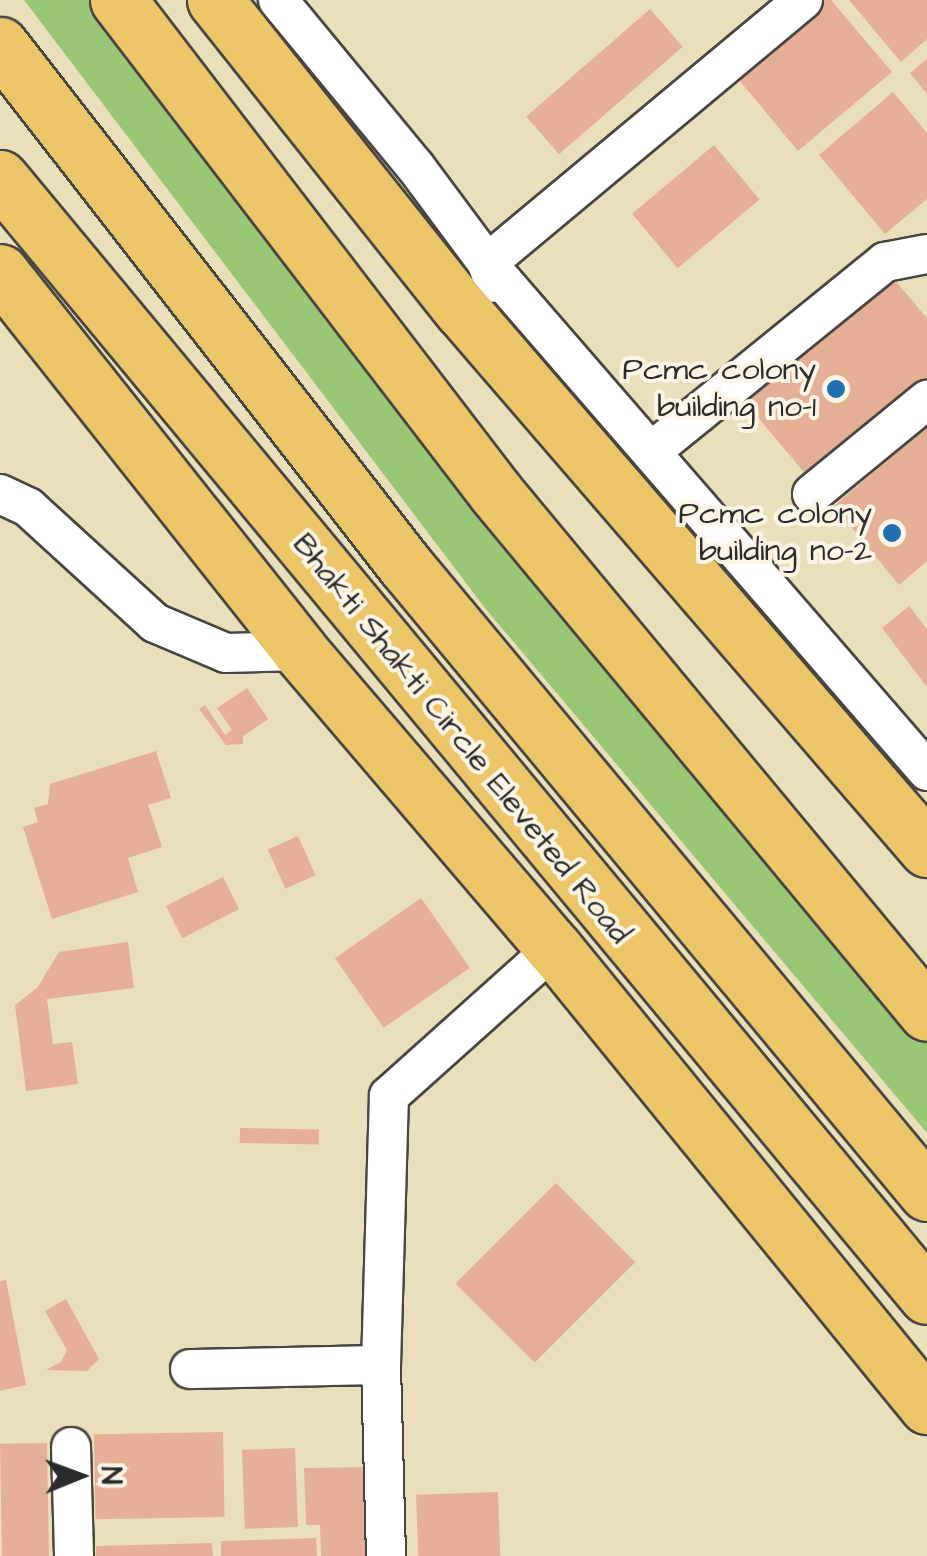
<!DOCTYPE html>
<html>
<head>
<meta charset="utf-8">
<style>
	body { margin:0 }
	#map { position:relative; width:927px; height:1556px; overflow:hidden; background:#eadfbb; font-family:"Architects Daughter",sans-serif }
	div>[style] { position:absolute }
	.green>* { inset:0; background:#9ac775 }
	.building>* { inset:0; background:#e5af95; transform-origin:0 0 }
	.roads { filter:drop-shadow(2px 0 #484641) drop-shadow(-2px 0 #484641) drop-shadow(0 2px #484641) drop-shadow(0 -2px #484641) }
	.street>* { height:38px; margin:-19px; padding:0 19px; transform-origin:19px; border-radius:19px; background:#fff }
	.primary>* { height:55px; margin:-27.5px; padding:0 27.5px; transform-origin:27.5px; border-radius:27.5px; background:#edc569 }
	.dots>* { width:28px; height:28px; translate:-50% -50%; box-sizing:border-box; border:5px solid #fcf5e5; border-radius:50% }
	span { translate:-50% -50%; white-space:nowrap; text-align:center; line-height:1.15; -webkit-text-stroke:8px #fcf5e5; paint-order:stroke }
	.poi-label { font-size:32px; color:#2b2b2b }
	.right { translate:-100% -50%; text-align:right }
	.street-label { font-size:32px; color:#2b2b2b }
	.north { position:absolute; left:30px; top:1426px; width:100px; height:100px; -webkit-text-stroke:8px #fcf5e5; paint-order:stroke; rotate:89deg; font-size:28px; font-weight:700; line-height:40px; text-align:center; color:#2b2b2b }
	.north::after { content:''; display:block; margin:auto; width:35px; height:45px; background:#2b2b2b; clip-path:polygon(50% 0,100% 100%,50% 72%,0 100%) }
</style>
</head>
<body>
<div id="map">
	<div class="green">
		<div style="clip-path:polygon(24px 0,107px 0,927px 1026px,927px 1133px,485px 608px)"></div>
	</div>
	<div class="building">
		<div style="clip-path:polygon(822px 0,831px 0,892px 72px,798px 151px,734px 74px)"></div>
		<div style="clip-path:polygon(849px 0,927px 0,927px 39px,901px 62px)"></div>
		<div style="left:650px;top:9px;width:50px;height:164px;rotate:49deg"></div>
		<div style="clip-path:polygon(927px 59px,927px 94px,910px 73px)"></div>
		<div style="clip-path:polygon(893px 92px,927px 133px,927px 199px,885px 234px,819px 155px)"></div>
		<div style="left:714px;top:145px;width:71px;height:107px;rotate:50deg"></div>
		<div style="clip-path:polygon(892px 277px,927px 318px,927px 377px,808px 477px,745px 402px)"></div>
		<div style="clip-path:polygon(927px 427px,927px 561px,899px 585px,834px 506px)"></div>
		<div style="clip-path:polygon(909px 606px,927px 629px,927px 687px,882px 628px)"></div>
		<div style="clip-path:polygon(247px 688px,268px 719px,243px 736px,243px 744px,226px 745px,199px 709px,205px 705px,225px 735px,232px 730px,217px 708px)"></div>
		<div style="clip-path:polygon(156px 751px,171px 798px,148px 805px,162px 847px,128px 858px,138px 892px,52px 919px,23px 827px,38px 822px,34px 808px,48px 804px,50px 784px)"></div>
		<div style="left:298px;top:836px;width:43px;height:33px;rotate:66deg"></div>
		<div style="left:223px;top:877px;width:36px;height:64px;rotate:63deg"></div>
		<div style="left:421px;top:898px;width:85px;height:105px;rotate:55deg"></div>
		<div style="clip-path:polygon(128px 942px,134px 988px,47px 999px,53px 1044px,72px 1042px,78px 1084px,26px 1091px,15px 1005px,37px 988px,59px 952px)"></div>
		<div style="left:240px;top:1128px;width:79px;height:15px;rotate:1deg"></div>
		<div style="left:556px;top:1183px;width:112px;height:142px;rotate:45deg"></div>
		<div style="clip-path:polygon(6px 1280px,26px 1385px,0 1391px,0 1281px)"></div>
		<div style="clip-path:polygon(66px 1299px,99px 1359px,87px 1371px,46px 1370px,61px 1362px,67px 1350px,45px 1311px)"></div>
		<div style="left:223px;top:1432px;width:85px;height:129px;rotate:89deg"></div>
		<div style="left:47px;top:1443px;width:113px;height:47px;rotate:89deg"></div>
		<div style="left:295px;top:1448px;width:79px;height:53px;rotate:88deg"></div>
		<div style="clip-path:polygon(373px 1467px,376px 1556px,321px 1556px,320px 1525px,306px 1525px,304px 1468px)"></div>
		<div style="left:498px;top:1492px;width:64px;height:82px;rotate:88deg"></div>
		<div style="clip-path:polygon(316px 1538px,317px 1556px,221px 1556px,221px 1541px)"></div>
		<div style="clip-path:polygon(212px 1543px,213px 1556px,96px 1556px,96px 1546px)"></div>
	</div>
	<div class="roads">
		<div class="street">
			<div style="left:278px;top:0;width:215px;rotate:50.5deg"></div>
			<div style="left:415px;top:166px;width:121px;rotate:53.4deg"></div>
			<div style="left:487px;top:263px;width:21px;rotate:71deg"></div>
			<div style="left:803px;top:0;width:411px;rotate:140.2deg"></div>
			<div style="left:487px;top:263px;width:672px;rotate:49.1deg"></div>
			<div style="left:653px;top:450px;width:299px;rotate:-39deg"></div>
			<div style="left:885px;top:262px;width:43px;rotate:-10.8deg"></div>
			<div style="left:0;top:494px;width:31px;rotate:25deg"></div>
			<div style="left:28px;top:507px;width:172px;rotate:42.4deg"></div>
			<div style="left:155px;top:623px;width:77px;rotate:22.9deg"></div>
			<div style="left:226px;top:653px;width:74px;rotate:-1.5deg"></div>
			<div style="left:812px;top:494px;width:149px;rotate:-39.3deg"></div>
			<div style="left:381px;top:1365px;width:191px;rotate:88.5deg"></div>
			<div style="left:190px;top:1369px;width:191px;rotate:-1.2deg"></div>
			<div style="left:381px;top:1365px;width:269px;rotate:-88.3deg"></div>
			<div style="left:389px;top:1096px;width:222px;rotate:-41.9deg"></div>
			<div style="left:71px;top:1447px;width:109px;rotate:88.4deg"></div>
		</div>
		<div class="primary">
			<div style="left:118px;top:0;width:621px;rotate:52.52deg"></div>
			<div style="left:496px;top:493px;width:675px;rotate:50.35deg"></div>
			<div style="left:215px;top:0;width:396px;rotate:51.5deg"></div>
			<div style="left:462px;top:310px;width:712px;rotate:49.22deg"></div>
			<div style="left:0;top:45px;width:658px;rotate:52.1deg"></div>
			<div style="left:404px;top:564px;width:818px;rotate:50.26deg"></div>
			<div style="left:0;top:178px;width:1452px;rotate:50.34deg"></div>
			<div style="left:0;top:272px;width:483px;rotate:51.6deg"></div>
			<div style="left:300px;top:651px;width:391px;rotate:49.5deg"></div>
			<div style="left:554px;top:948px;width:591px;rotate:50.84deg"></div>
		</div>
	</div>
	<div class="dots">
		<div style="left:836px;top:389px;background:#1f6fb2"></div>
		<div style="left:892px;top:533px;background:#1f6fb2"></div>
	</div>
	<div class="poi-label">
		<span class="right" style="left:816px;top:389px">Pcmc colony<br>building no-1</span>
		<span class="right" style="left:872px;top:533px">Pcmc colony<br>building no-2</span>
	</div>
	<div class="street-label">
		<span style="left:461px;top:739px;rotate:51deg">Bhakti Shakti Circle Eleveted Road</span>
	</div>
	<div class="north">N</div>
</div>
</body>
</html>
